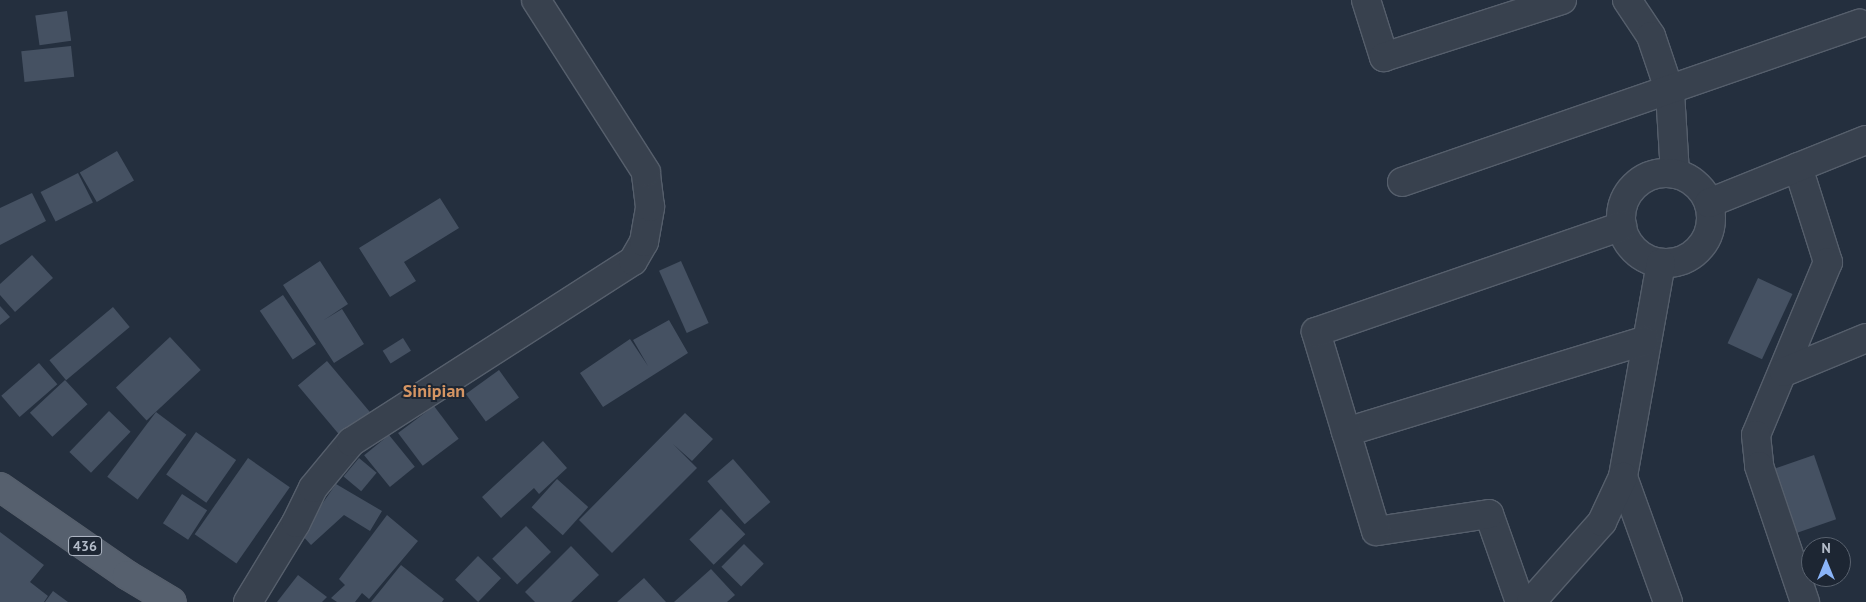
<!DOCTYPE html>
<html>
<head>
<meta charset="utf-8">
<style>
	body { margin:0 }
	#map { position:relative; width:1866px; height:602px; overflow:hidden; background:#242f3e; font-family:"PT Sans",sans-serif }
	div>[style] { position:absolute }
	.building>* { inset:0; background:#455162; transform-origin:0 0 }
	.roads { filter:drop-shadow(1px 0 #565f6c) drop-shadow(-1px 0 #565f6c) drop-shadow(0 1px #565f6c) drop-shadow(0 -1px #565f6c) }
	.street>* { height:28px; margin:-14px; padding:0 14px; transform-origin:14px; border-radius:14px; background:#38414e }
	.street>.ring { margin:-14px; padding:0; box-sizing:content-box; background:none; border:28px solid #38414e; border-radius:50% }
	.primary>* { height:28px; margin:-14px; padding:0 14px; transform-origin:14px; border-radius:14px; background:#56606e }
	span { translate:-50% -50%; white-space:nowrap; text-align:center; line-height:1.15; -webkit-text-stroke:4px #1d2633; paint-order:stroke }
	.shield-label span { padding:1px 4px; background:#1d2633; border:1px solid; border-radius:4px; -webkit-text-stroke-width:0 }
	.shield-label { font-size:14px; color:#b4bcc9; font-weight:700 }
	.quarter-label { font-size:18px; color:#d59563; font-weight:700 }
	.north { position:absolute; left:1801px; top:537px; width:50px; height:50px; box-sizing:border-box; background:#1d2633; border:1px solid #59626f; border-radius:50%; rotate:0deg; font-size:14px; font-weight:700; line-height:20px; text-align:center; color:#b4bcc9 }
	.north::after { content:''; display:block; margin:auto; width:18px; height:22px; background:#8ab4f8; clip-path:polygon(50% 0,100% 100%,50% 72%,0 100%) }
</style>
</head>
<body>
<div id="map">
	<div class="building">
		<div style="left:67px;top:11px;width:30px;height:32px;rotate:82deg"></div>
		<div style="left:71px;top:46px;width:31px;height:50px;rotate:84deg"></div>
		<div style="left:117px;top:151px;width:34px;height:43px;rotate:60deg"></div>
		<div style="left:78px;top:173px;width:33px;height:42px;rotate:63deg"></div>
		<div style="clip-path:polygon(32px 193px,46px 221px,0 245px,0 208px)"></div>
		<div style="clip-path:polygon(440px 198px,459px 228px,404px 262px,416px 281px,390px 297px,359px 248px)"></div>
		<div style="clip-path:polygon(32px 255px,53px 278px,15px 312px,0 295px,0 284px)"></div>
		<div style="clip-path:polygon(320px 261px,348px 304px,324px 320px,342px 309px,364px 344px,334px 363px,283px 285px)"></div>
		<div style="left:681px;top:261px;width:68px;height:24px;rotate:66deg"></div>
		<div style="left:1758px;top:278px;width:38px;height:72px;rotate:25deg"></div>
		<div style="left:283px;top:295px;width:59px;height:28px;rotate:56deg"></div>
		<div style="clip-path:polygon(0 306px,10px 317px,0 325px)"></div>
		<div style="left:113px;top:307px;width:26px;height:83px;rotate:50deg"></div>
		<div style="clip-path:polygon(669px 320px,688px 353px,603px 407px,580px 373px,630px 339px,648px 366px,633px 340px)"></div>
		<div style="left:170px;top:337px;width:45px;height:74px;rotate:47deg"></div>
		<div style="left:403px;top:338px;width:15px;height:24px;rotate:58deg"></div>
		<div style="left:327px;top:361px;width:70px;height:38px;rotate:50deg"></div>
		<div style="left:39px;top:363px;width:28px;height:50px;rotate:49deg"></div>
		<div style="left:499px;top:370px;width:34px;height:41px;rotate:54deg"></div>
		<div style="left:65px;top:380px;width:33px;height:48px;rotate:47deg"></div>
		<div style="left:434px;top:406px;width:41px;height:45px;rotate:53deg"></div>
		<div style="left:109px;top:411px;width:30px;height:57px;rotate:44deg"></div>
		<div style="left:156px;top:412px;width:38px;height:81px;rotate:37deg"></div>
		<div style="clip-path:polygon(685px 413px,713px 439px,692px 461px,673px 444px,697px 468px,612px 553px,579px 520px)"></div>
		<div style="left:196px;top:432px;width:49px;height:52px;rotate:35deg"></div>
		<div style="left:389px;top:435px;width:41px;height:32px;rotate:51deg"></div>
		<div style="clip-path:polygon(543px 441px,567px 468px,539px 494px,534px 488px,501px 518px,482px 497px)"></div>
		<div style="left:1814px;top:455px;width:68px;height:48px;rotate:71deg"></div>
		<div style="left:248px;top:458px;width:51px;height:93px;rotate:35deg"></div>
		<div style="left:359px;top:458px;width:23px;height:24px;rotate:40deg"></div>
		<div style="left:733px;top:459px;width:57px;height:34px;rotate:49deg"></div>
		<div style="left:557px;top:479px;width:42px;height:38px;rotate:42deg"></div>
		<div style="clip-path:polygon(336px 484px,382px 511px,370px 531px,344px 515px,311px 545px,301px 534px)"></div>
		<div style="left:182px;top:494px;width:30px;height:35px;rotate:33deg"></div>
		<div style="left:721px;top:509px;width:35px;height:44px;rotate:46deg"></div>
		<div style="clip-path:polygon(387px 515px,418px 541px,369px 599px,362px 593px,355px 602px,337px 602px,331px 598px,345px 585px,339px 579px)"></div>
		<div style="left:526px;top:526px;width:36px;height:47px;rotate:46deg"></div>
		<div style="clip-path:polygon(0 532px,44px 565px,30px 582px,48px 596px,44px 602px,0 602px)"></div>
		<div style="left:744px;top:544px;width:28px;height:32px;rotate:45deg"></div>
		<div style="clip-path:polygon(571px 546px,599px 575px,571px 602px,535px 602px,525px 592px)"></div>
		<div style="left:478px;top:556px;width:32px;height:33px;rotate:44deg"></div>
		<div style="clip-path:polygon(401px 565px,444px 599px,442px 602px,371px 602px)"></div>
		<div style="clip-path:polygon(711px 569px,735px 595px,727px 602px,674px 602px)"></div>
		<div style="clip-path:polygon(298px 575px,327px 597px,322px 602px,277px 602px)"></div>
		<div style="clip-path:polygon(644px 578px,666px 602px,617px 602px)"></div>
		<div style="clip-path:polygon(53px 591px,68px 602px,45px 602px)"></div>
	</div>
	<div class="roads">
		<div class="street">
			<div style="left:1366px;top:0;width:60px;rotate:72.5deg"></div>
			<div style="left:1384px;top:57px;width:187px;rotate:-17.8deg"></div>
			<div style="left:1627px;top:0;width:43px;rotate:56.3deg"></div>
			<div style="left:1651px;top:36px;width:59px;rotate:71.3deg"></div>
			<div style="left:1670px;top:92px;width:82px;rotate:86.5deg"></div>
			<div style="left:1798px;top:167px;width:100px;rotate:72.5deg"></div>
			<div style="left:1828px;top:262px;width:187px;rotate:112.6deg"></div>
			<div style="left:1756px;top:435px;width:31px;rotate:84deg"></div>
			<div style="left:1759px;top:466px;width:144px;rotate:71.3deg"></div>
			<div class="ring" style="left:1621px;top:173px;width:62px;height:62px"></div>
			<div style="left:1402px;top:182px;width:484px;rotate:-19.1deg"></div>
			<div style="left:1709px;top:203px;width:169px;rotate:-21.9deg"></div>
			<div style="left:1661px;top:263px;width:217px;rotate:100.1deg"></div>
			<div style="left:1623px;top:477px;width:133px;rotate:70.2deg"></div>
			<div style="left:1784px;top:372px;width:89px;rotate:-22.5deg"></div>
			<div style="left:1346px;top:432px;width:312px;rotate:-17deg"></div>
			<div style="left:248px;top:602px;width:92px;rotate:-58.7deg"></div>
			<div style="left:296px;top:523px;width:39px;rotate:-64deg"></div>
			<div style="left:313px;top:488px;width:60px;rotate:-50.4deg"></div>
			<div style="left:351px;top:442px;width:335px;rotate:-32.7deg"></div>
			<div style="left:633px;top:261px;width:22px;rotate:-60deg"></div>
			<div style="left:644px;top:242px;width:36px;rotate:-80deg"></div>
			<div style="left:650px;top:207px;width:35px;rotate:-97deg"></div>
			<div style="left:646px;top:172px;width:204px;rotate:-122.6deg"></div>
			<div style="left:1520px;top:602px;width:93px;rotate:-109.4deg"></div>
			<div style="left:1489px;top:514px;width:114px;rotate:171.4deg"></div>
			<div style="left:1376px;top:531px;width:208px;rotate:-106.8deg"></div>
			<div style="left:1316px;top:332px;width:324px;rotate:-19.1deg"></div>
			<div style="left:1531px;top:602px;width:107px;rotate:-48.4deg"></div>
			<div style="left:1602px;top:522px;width:50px;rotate:-65deg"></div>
		</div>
		<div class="primary">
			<div style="left:0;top:487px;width:155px;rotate:34.7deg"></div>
			<div style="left:127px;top:575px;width:52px;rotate:31deg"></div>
		</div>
	</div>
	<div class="shield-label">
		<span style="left:85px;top:546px">436</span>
	</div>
	<div class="quarter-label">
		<span style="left:434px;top:391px">Sinipian</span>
	</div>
	<div class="north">N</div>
</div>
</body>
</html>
